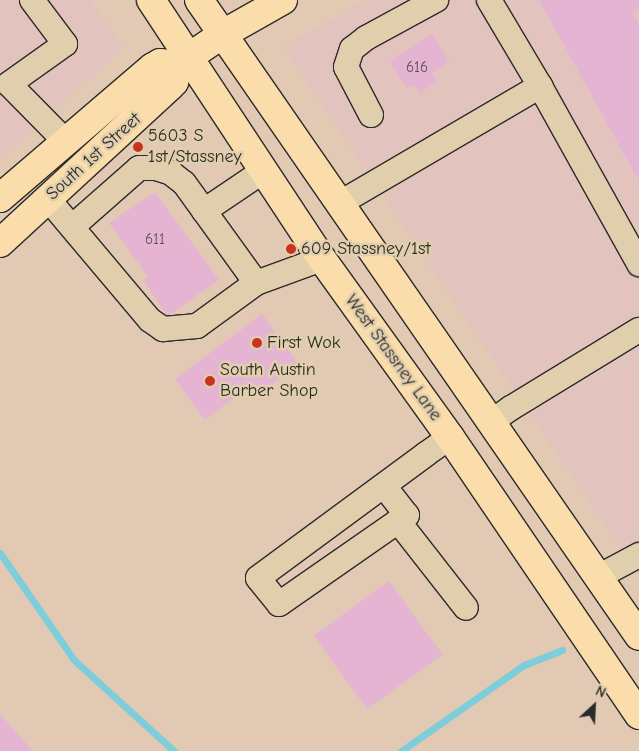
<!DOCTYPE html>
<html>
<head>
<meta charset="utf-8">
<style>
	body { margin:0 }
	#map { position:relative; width:639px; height:751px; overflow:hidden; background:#e2c9b4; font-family:"Comic Neue",sans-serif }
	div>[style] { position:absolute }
	.built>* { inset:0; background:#e3c3bd }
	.stream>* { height:7px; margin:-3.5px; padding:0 3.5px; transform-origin:3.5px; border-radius:3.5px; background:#7ecdda }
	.building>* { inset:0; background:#e6b4d3; transform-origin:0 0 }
	.roads { filter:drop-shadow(1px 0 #2b2b2b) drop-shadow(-1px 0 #2b2b2b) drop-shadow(0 1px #2b2b2b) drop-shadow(0 -1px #2b2b2b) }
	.minor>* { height:24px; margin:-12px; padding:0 12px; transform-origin:12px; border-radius:12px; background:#e1ceac }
	.major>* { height:28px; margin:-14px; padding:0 14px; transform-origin:14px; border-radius:14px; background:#fbdcab }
	.dots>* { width:14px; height:14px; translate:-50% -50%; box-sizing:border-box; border:2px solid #e1ceac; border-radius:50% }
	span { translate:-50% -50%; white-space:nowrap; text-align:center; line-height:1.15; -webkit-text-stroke:5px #e1ceac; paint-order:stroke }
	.number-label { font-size:15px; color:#5a4d55 }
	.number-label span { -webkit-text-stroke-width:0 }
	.poi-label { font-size:18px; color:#2b2b2b }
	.left { translate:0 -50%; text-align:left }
	.street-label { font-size:18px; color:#2b2b2b }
	.north { position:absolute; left:569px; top:681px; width:50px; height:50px; -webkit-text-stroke:4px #e1ceac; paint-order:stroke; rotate:25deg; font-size:14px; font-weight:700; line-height:20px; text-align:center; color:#2b2b2b }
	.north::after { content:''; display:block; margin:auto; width:18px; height:22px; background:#2b2b2b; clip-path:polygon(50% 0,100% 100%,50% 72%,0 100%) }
</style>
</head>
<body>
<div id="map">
	<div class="built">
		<div style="clip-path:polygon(0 0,90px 0,124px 47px,0 160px)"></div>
		<div style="clip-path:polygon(365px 0,639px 0,639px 577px,283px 47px)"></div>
	</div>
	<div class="stream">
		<div style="left:0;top:553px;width:130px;rotate:55.3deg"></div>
		<div style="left:74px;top:660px;width:135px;rotate:42.3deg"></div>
		<div style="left:401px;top:751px;width:150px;rotate:-35deg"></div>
		<div style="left:524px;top:665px;width:41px;rotate:-21.5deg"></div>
	</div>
	<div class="building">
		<div style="clip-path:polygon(539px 0,639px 0,639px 9px,632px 13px,639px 24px,639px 181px)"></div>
		<div style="clip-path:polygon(432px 34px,449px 62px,432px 73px,437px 82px,420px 93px,414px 84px,407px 88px,390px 61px)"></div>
		<div style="clip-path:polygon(155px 192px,219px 280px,171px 314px,167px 315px,143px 280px,148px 277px,109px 223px)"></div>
		<div style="clip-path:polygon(262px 314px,299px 364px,261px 392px,254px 383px,205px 420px,175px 379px)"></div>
		<div style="left:389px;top:581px;width:91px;height:93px;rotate:54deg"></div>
		<div style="clip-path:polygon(0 714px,33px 751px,0 751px)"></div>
	</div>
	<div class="roads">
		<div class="minor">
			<div style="left:32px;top:0;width:55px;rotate:53.1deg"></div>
			<div style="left:65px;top:44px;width:69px;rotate:144.5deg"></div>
			<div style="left:9px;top:84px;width:81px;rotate:45.5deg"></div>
			<div style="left:489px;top:0;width:100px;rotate:59.3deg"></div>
			<div style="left:540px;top:86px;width:204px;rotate:60.9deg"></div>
			<div style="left:371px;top:115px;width:54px;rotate:-117.5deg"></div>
			<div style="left:346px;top:67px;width:19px;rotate:-72deg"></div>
			<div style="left:352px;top:49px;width:18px;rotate:-38deg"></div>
			<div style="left:366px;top:38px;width:80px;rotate:-28.5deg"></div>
			<div style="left:48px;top:199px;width:158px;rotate:49.9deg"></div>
			<div style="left:150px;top:320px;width:16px;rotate:35deg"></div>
			<div style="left:163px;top:329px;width:34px;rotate:-5deg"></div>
			<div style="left:197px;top:326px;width:73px;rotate:-36.1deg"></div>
			<div style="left:256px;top:283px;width:70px;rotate:-20deg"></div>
			<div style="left:340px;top:203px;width:232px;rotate:-30.3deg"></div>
			<div style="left:204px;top:211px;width:71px;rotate:-34.1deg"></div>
			<div style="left:72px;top:227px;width:89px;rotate:-41.4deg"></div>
			<div style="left:139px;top:168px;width:17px"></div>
			<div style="left:156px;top:168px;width:16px;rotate:18deg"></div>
			<div style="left:171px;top:173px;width:16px;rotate:38deg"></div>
			<div style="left:184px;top:183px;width:123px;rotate:54.2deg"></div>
			<div style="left:490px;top:423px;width:26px;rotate:-36deg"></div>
			<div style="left:511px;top:408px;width:150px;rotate:-31.4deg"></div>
			<div style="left:384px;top:486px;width:37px;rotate:52deg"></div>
			<div style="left:407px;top:515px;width:156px;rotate:145.2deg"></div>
			<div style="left:279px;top:604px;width:33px;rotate:-129deg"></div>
			<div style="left:258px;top:578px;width:209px;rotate:-36.4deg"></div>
			<div style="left:426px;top:454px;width:29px;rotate:-35deg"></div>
			<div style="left:398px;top:521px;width:110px;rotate:52deg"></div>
			<div style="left:598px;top:577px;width:47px;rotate:-28.2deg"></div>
		</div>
		<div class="major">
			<div style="left:151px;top:0;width:310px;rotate:56.6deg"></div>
			<div style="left:322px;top:259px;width:219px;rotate:54.3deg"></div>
			<div style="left:450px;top:437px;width:336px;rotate:55.8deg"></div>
			<div style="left:199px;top:0;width:773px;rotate:55.32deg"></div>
			<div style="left:0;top:198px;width:201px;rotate:-40.6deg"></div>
			<div style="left:153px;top:67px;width:8px;rotate:-30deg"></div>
			<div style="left:160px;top:63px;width:17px;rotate:7deg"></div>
			<div style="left:177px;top:65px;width:55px;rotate:-34deg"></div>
			<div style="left:223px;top:34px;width:69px;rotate:-29.5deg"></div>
			<div style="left:0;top:243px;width:231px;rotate:-42.7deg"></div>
			<div style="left:170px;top:86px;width:6px;rotate:-45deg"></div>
			<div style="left:174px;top:82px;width:17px;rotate:-80deg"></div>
		</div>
	</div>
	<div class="dots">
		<div style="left:138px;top:147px;background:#c8321e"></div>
		<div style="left:291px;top:249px;background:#c8321e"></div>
		<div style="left:257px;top:343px;background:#c8321e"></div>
		<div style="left:210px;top:381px;background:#c8321e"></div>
	</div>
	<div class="number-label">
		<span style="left:417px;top:68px">616</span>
		<span style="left:155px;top:240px">611</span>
	</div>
	<div class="poi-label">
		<span class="left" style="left:148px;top:147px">5603 S<br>1st/Stassney</span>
		<span class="left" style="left:301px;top:249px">609 Stassney/1st</span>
		<span class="left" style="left:267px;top:343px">First Wok</span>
		<span class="left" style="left:220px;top:381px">South Austin<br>Barber Shop</span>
	</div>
	<div class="street-label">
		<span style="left:94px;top:157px;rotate:-42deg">South 1st Street</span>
		<span style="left:393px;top:358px;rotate:54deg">West Stassney Lane</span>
	</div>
	<div class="north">N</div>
</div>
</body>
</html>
